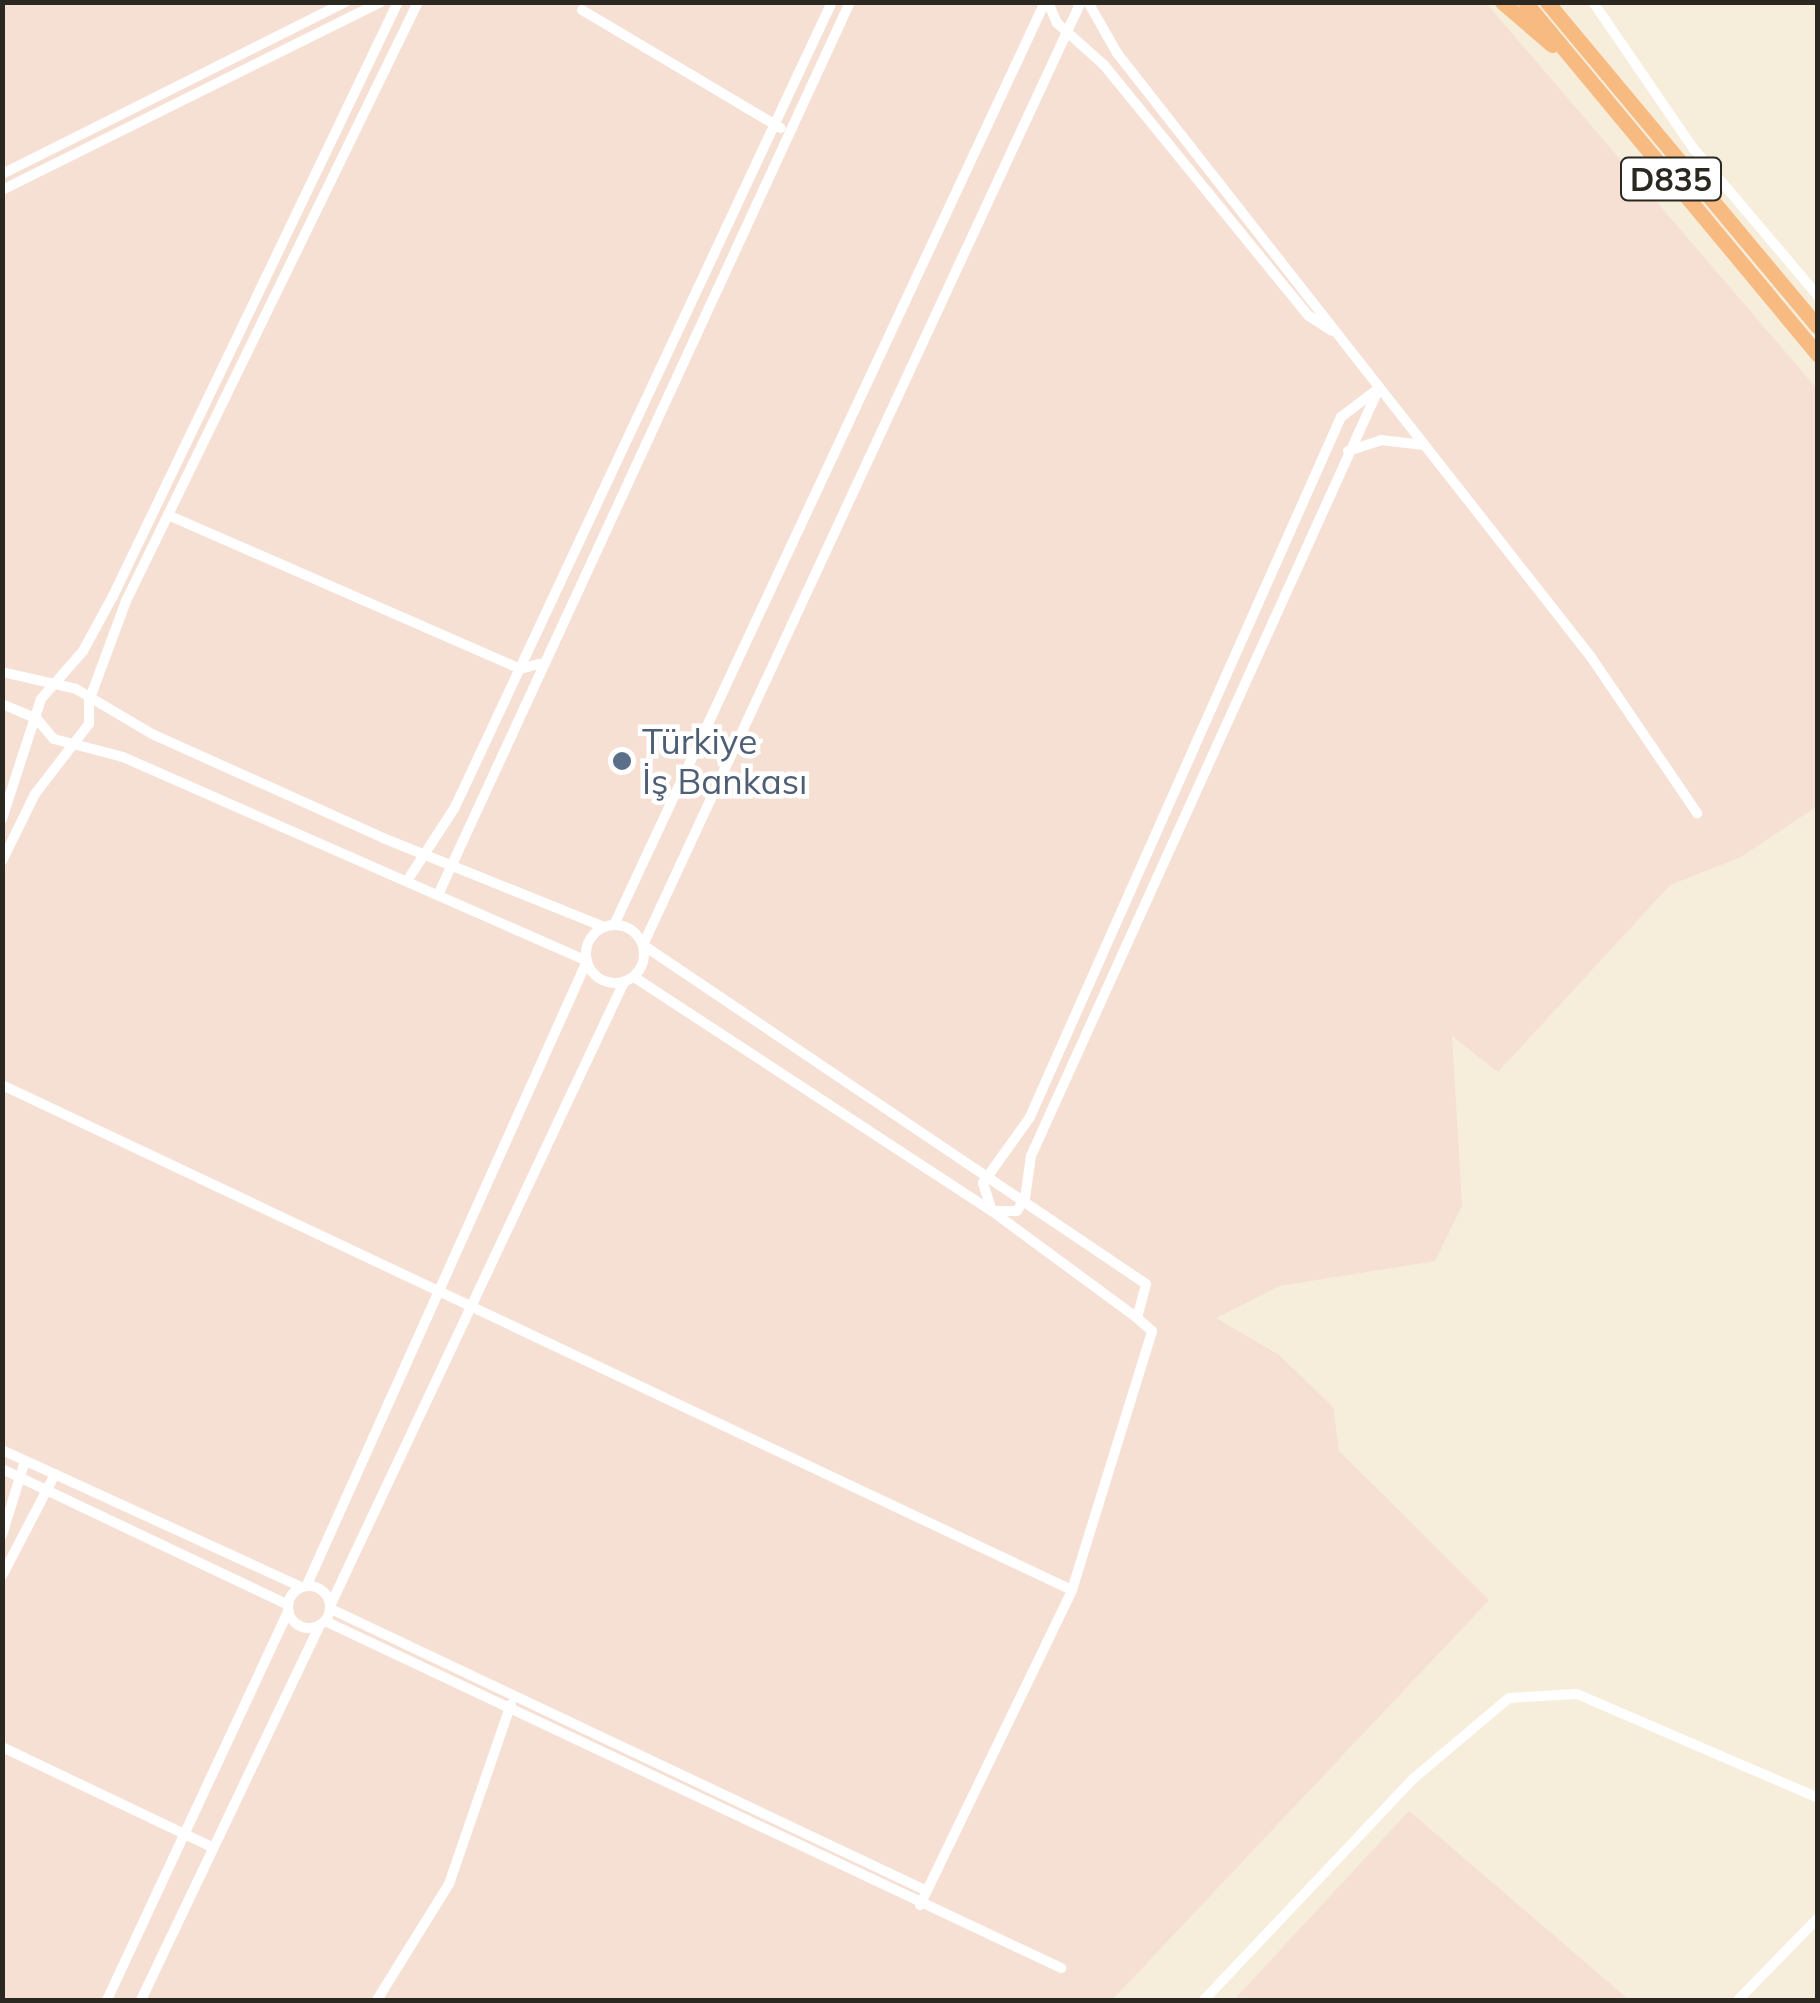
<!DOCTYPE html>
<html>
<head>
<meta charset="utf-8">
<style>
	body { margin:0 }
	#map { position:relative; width:1820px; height:2003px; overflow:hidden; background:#f6eddb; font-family:Mulish,sans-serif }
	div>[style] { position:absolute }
	.commercial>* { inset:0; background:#f6dfd3 }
	.minor>* { height:10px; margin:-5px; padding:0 5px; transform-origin:5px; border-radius:5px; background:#fff }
	.minor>.ring { margin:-5px; padding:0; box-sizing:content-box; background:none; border:10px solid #fff; border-radius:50% }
	.highway>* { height:15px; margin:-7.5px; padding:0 7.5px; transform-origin:7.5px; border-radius:7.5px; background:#f7bb82 }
	.dots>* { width:28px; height:28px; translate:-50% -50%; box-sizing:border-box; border:5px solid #fff; border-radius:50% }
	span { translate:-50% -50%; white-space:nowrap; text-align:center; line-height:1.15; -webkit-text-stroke:9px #fff; paint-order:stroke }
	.shield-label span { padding:2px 8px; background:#fff; border:2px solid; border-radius:8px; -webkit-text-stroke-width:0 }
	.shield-label { font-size:32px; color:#2b2821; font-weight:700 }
	.service-label { font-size:35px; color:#4e5e75 }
	.left { translate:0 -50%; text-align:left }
	.frame { position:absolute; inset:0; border:5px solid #2b2821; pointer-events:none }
</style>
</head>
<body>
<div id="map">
	<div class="commercial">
		<div style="clip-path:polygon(3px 3px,1486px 3px,1818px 390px,1817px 806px,1741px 857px,1670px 885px,1498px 1072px,1452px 1036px,1462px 1206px,1435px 1261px,1279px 1286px,1216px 1318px,1279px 1355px,1333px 1407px,1339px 1451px,1489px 1600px,1112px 2000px,3px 2000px)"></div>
		<div style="clip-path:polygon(1409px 1811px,1629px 2000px,1234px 2000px)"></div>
	</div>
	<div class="minor">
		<div style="left:1048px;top:2px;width:23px;rotate:67deg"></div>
		<div style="left:1057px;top:23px;width:63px;rotate:41.8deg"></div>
		<div style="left:1104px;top:65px;width:324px;rotate:50.8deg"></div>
		<div style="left:1309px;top:316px;width:27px;rotate:33deg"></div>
		<div style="left:1088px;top:2px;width:59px;rotate:60.4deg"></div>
		<div style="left:1117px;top:53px;width:768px;rotate:51.88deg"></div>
		<div style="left:1591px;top:657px;width:189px;rotate:55.8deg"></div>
		<div style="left:1593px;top:2px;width:177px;rotate:55.6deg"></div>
		<div style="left:1693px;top:148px;width:194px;rotate:49.8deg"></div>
		<div style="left:582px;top:10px;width:231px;rotate:30.7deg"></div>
		<div style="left:2px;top:174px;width:384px;rotate:-26.6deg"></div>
		<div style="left:2px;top:190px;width:423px;rotate:-26.4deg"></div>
		<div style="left:1379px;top:388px;width:843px;rotate:114.38deg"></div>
		<div style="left:1031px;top:1156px;width:42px;rotate:98.1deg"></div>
		<div style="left:1025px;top:1198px;width:15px;rotate:122deg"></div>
		<div style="left:1017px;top:1211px;width:25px;rotate:180deg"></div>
		<div style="left:992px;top:1211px;width:29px;rotate:-108deg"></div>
		<div style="left:983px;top:1183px;width:81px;rotate:-54.5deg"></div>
		<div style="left:1030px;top:1117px;width:766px;rotate:-66.05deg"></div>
		<div style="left:1341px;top:417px;width:48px;rotate:-37.3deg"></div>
		<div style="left:1348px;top:451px;width:35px;rotate:-18deg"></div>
		<div style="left:1381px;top:440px;width:43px;rotate:6.6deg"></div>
		<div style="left:168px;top:515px;width:384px;rotate:23.6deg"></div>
		<div style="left:520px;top:669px;width:20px;rotate:-15deg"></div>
		<div style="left:2px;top:672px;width:76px;rotate:12.9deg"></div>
		<div style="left:76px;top:689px;width:88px;rotate:30.6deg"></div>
		<div style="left:152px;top:734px;width:253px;rotate:24.2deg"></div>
		<div style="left:383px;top:838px;width:238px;rotate:21.9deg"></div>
		<div style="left:2px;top:704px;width:38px;rotate:23deg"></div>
		<div style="left:37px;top:719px;width:26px;rotate:50deg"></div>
		<div style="left:54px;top:739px;width:71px;rotate:14.6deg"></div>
		<div style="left:123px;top:757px;width:507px;rotate:23.73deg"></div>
		<div style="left:587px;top:961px;width:684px;rotate:114.17deg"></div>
		<div style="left:2px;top:819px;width:126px;rotate:-72deg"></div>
		<div style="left:41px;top:699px;width:64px;rotate:-48.8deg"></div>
		<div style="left:83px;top:651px;width:63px;rotate:-61.4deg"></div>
		<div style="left:113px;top:596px;width:659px;rotate:-64.37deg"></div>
		<div style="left:2px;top:861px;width:75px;rotate:-63.8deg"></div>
		<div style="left:35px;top:794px;width:88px;rotate:-52.4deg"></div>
		<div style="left:89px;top:724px;width:23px;rotate:-90deg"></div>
		<div style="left:89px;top:701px;width:107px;rotate:-69.7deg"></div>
		<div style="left:126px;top:601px;width:666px;rotate:-64.01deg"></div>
		<div style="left:407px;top:881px;width:88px;rotate:-57deg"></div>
		<div style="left:455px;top:807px;width:889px;rotate:-64.91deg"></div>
		<div style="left:438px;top:895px;width:983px;rotate:-65.23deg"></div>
		<div style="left:614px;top:925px;width:1019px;rotate:-64.97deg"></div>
		<div class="ring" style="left:586px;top:925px;width:48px;height:48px"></div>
		<div style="left:634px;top:977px;width:428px;rotate:33.2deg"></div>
		<div style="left:992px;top:1211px;width:180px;rotate:36.4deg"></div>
		<div style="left:2px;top:1085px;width:1183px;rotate:25.27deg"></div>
		<div style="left:2px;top:1450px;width:329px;rotate:24.6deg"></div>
		<div style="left:2px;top:1469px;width:317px;rotate:25.4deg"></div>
		<div style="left:2px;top:1535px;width:77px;rotate:-72.7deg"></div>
		<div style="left:2px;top:1576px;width:115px;rotate:-62.5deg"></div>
		<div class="ring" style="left:288px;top:1586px;width:32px;height:32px"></div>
		<div style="left:331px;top:1604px;width:688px;rotate:-64.78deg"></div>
		<div style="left:331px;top:1609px;width:657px;rotate:25.32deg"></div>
		<div style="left:325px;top:1621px;width:814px;rotate:25.24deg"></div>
		<div style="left:2px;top:1747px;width:230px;rotate:25.5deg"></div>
		<div style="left:920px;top:1905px;width:350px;rotate:-64.2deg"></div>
		<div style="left:1072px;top:1590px;width:271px;rotate:-72.8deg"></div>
		<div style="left:1152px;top:1331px;width:20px;rotate:-139deg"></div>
		<div style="left:1137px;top:1318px;width:35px;rotate:-75deg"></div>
		<div style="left:1146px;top:1284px;width:607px;rotate:-146.02deg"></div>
		<div style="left:643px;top:945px;width:1040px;rotate:-65.09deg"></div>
		<div style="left:107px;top:2000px;width:429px;rotate:-65deg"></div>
		<div style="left:141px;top:2000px;width:414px;rotate:-64.5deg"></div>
		<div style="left:377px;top:2000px;width:137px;rotate:-58.2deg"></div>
		<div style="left:449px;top:1884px;width:190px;rotate:-71deg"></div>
		<div style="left:1204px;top:2000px;width:306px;rotate:-46.6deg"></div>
		<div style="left:1414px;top:1778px;width:124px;rotate:-40.1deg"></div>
		<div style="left:1509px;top:1698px;width:68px;rotate:-3.4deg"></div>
		<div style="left:1577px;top:1694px;width:262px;rotate:23.3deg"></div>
		<div style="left:1738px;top:2000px;width:115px;rotate:-45.7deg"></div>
	</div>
	<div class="highway">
		<div style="left:1502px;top:2px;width:66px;rotate:40.7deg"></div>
		<div style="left:1525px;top:2px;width:459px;rotate:50.3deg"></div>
		<div style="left:1547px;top:2px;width:423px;rotate:50.2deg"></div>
	</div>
	<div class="dots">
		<div style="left:622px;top:761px;background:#5c6f8a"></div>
	</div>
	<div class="shield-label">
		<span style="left:1671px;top:179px">D835</span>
	</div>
	<div class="service-label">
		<span class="left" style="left:642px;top:761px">Türkiye<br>İş Bankası</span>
	</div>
	<div class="frame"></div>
</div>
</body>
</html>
